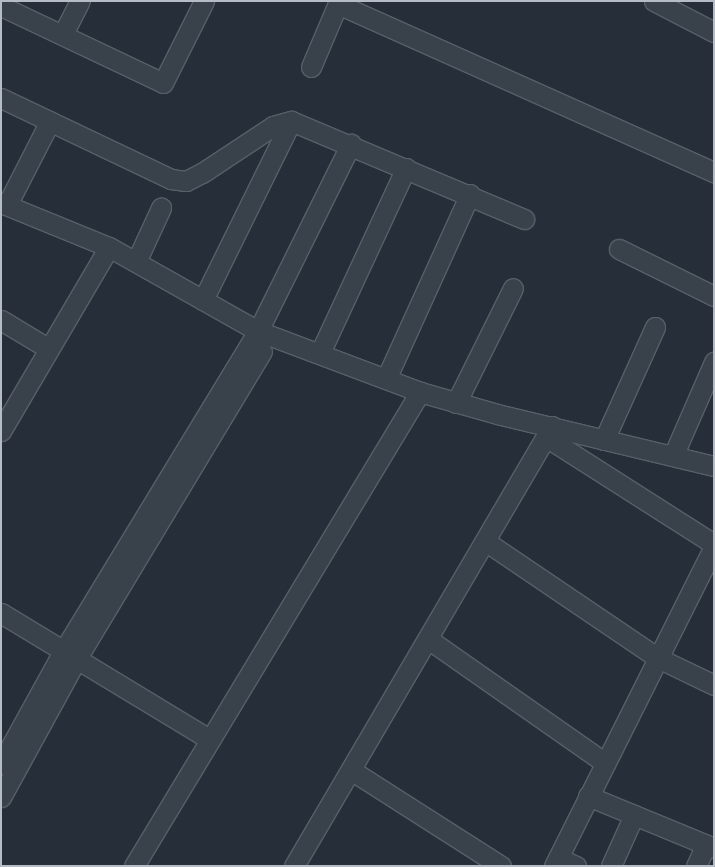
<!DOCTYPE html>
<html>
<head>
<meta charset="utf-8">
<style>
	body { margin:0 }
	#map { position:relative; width:715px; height:867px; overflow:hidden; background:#262f39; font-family:Ubuntu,sans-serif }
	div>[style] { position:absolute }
	.roads { filter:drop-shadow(1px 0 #575f68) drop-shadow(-1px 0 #575f68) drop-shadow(0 1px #575f68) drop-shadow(0 -1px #575f68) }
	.minor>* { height:19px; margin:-9.5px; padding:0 9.5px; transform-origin:9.5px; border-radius:9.5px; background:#39414a }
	span { translate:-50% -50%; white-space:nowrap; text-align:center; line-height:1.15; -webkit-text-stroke:5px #1e262f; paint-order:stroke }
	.frame { position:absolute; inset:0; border:2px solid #b5bcc5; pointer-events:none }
</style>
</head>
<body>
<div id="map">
	<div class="roads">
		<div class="minor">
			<div style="left:654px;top:1px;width:68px;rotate:27.3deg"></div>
			<div style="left:338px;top:4px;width:412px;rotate:24.1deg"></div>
			<div style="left:1px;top:6px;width:179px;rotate:25.4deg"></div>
			<div style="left:163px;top:83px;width:92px;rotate:-63.4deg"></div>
			<div style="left:63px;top:34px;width:37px;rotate:-63deg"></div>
			<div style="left:311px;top:67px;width:72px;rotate:-67deg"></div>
			<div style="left:1px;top:98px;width:188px;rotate:25.5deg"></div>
			<div style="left:171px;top:179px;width:15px;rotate:8deg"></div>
			<div style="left:186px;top:181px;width:18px;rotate:-27deg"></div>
			<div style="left:202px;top:173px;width:85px;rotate:-33.5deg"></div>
			<div style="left:273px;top:126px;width:19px;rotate:-16deg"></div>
			<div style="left:291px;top:121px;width:253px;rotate:22.8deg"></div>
			<div style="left:1px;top:203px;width:117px;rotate:22.2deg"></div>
			<div style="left:109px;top:247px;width:171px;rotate:29.4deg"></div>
			<div style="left:258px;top:331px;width:173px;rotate:20.6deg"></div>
			<div style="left:420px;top:392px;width:80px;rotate:15.9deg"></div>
			<div style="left:497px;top:414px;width:223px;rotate:13.5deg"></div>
			<div style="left:7px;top:205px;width:94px;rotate:-62.9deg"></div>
			<div style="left:619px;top:249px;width:106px;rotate:26.3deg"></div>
			<div style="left:136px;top:262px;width:60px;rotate:-65.2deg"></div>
			<div style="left:203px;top:300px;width:199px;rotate:-63.8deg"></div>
			<div style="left:1px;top:320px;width:56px;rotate:31.1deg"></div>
			<div style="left:320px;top:353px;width:204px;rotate:-65.1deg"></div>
			<div style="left:386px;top:379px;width:203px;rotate:-65.6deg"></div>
			<div style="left:456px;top:403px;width:128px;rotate:-63.6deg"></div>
			<div style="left:1px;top:431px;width:213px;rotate:-59.6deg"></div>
			<div style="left:546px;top:437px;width:199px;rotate:32.5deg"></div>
			<div style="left:604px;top:440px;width:124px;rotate:-65.7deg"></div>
			<div style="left:673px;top:456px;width:103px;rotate:-66.4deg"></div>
			<div style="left:485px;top:541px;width:209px;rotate:34.1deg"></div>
			<div style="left:658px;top:658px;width:62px;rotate:25.7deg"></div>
			<div style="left:1px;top:613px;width:243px;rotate:31.2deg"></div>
			<div style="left:428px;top:639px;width:216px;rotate:35deg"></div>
			<div style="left:1px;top:764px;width:130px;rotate:-61.1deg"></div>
			<div style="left:64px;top:650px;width:373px;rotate:-58.7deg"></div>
			<div style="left:258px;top:331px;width:209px;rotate:-63.6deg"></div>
			<div style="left:351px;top:770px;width:178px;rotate:32.6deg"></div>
			<div style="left:588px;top:796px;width:136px;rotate:22.4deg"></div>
			<div style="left:1px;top:797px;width:158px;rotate:-61.3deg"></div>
			<div style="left:77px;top:658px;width:358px;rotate:-58.9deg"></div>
			<div style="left:558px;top:858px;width:20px;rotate:24deg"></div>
			<div style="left:134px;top:866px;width:554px;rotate:-58.89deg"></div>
			<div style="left:294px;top:866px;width:510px;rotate:-59.61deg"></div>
			<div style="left:554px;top:866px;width:357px;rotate:-63.4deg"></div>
			<div style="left:611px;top:866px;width:56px;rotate:-65.7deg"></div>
			<div style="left:696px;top:866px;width:23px;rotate:-65deg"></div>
		</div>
	</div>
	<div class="frame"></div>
</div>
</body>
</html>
